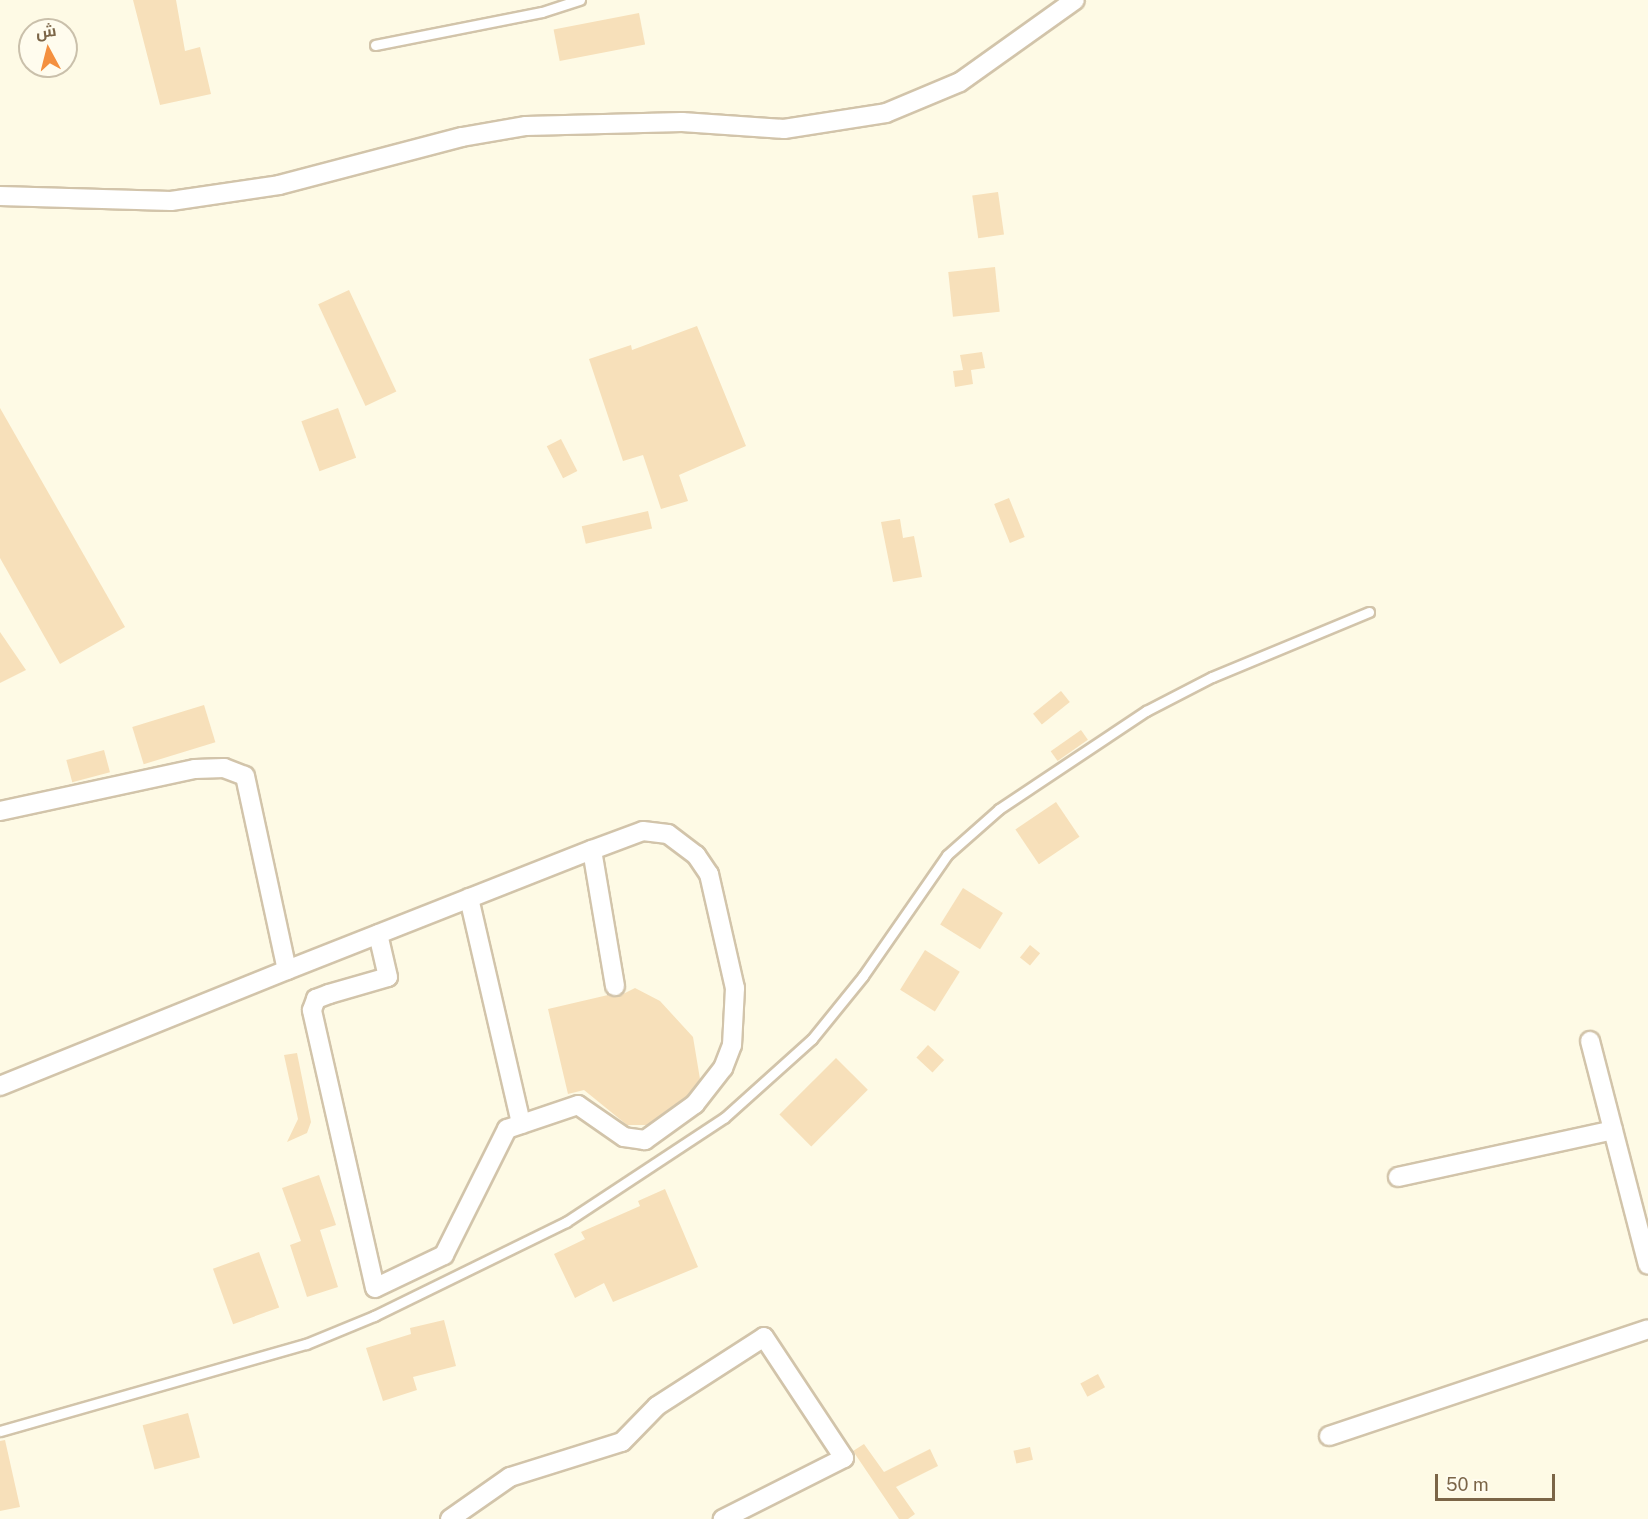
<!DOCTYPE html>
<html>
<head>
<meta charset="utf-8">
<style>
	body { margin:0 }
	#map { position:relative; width:1648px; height:1519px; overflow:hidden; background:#fefae5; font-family:"Public Sans",Cairo,sans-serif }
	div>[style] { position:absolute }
	.building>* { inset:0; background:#f7e0ba; transform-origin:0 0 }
	.roads { filter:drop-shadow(2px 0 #d2c4aa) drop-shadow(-2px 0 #d2c4aa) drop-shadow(0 2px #d2c4aa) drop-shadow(0 -2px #d2c4aa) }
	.lane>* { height:9px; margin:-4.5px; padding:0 4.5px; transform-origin:4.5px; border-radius:4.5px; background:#fff }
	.street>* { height:18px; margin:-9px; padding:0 9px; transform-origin:9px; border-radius:9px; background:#fff }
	span { translate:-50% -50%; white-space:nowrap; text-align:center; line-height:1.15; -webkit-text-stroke:5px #fffcee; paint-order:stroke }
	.north { position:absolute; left:18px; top:18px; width:60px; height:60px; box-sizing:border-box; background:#fffcee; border:2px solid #cac0ab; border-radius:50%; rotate:353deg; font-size:16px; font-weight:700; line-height:24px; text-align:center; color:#7b6547 }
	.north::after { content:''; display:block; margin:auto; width:21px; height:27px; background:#f4903f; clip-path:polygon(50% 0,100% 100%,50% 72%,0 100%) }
	.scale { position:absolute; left:1435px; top:1474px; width:120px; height:27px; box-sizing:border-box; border:3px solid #7b6547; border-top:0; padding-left:8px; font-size:18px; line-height:21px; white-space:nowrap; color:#7b6547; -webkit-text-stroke:4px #fffcee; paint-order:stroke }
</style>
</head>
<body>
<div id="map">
	<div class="building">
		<div style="clip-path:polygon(133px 0,176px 0,185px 51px,200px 47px,211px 94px,160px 105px)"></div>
		<div style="left:639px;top:13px;width:32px;height:87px;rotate:79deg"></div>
		<div style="left:998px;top:192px;width:43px;height:26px;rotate:82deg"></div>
		<div style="left:995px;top:267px;width:45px;height:47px;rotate:84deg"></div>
		<div style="left:349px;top:290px;width:112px;height:34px;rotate:65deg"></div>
		<div style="clip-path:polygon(697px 326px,746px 446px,679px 475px,688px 501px,661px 509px,643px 455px,623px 461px,589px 359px,631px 345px,632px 350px)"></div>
		<div style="clip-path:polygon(982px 352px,985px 368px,971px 370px,973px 384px,955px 387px,953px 371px,963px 370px,960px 355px)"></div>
		<div style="clip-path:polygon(0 408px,125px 627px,60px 664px,0 558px)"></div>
		<div style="left:338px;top:408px;width:53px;height:39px;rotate:70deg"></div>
		<div style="left:561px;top:439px;width:36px;height:16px;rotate:63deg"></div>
		<div style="left:1009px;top:498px;width:42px;height:16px;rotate:68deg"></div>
		<div style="left:648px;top:511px;width:18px;height:68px;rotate:77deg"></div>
		<div style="clip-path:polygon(900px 519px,903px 538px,914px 536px,922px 577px,893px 582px,881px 522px)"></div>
		<div style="clip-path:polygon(0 632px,26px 670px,0 683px)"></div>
		<div style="left:1061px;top:691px;width:14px;height:36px;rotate:51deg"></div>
		<div style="left:204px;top:705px;width:39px;height:75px;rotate:73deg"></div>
		<div style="left:1081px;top:730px;width:12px;height:37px;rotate:55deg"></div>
		<div style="left:104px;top:750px;width:23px;height:39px;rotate:75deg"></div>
		<div style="left:1056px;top:802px;width:42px;height:49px;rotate:56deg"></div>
		<div style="left:963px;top:888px;width:47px;height:43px;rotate:32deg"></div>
		<div style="left:1030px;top:945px;width:13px;height:16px;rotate:39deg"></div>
		<div style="left:925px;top:950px;width:41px;height:47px;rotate:32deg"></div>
		<div style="clip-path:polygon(635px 988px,660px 1001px,693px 1037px,700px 1079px,687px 1096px,647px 1125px,627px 1125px,584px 1090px,568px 1094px,548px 1009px,608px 995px,617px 997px)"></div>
		<div style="left:928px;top:1045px;width:22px;height:17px;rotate:43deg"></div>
		<div style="clip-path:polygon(297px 1053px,311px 1122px,307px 1133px,287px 1142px,298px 1119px,284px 1055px)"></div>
		<div style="left:836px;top:1058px;width:45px;height:80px;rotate:45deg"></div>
		<div style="clip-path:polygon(319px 1175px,336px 1225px,320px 1230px,338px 1287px,307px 1297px,290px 1245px,301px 1241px,282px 1188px)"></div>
		<div style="clip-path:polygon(665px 1189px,698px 1267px,613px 1302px,604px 1283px,575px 1298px,554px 1254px,585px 1239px,581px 1232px,640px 1206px,638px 1201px)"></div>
		<div style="left:259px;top:1252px;width:59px;height:49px;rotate:70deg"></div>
		<div style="clip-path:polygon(444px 1320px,456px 1366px,413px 1377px,417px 1390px,383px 1401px,366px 1348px,411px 1334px,410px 1328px)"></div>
		<div style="left:1098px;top:1374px;width:15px;height:20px;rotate:62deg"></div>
		<div style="left:188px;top:1413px;width:46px;height:47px;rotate:75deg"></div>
		<div style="clip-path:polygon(5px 1440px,20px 1507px,0 1511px,0 1441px)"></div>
		<div style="clip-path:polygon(864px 1444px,884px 1472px,930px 1449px,938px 1466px,896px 1487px,915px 1514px,908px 1519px,899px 1519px,853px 1451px)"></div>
		<div style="left:1030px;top:1447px;width:13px;height:17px;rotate:77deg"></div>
	</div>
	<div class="roads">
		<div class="lane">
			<div style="left:375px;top:45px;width:170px;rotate:-11.2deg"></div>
			<div style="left:542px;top:12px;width:40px;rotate:-18deg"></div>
			<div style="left:0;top:1431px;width:318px;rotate:-15.9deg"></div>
			<div style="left:306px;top:1344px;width:74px;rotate:-22.4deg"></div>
			<div style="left:374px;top:1316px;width:214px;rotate:-26.1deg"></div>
			<div style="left:566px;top:1222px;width:189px;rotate:-33.4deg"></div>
			<div style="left:724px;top:1118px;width:118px;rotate:-41.9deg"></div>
			<div style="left:812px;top:1039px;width:81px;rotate:-51deg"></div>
			<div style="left:863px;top:976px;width:147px;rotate:-55.2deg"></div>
			<div style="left:947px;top:855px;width:69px;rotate:-41.5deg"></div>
			<div style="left:999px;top:809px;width:177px;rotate:-33.7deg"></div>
			<div style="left:1146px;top:711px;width:74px;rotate:-27.3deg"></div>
			<div style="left:1212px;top:677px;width:170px;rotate:-22.5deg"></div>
		</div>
		<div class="street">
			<div style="left:0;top:196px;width:171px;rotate:1.7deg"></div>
			<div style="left:171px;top:201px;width:109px;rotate:-8.4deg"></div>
			<div style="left:279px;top:185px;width:189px;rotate:-14.7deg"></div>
			<div style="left:462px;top:137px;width:65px;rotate:-9.8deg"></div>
			<div style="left:526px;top:126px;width:156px;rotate:-1.5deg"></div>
			<div style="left:682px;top:122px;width:102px;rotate:3.9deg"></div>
			<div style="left:784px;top:129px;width:103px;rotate:-8.9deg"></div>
			<div style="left:886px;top:113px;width:80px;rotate:-22.7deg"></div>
			<div style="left:960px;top:82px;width:141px;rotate:-35.5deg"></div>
			<div style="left:0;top:811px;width:199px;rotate:-12.2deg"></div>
			<div style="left:195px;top:769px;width:29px;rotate:-2deg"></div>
			<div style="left:224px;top:768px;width:22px;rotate:21deg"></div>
			<div style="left:245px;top:776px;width:198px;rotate:77.8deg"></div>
			<div style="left:287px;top:970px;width:310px;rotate:158deg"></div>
			<div style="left:592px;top:850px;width:138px;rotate:80.4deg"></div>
			<div style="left:469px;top:898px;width:232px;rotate:77deg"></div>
			<div style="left:287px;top:970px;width:328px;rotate:-21.5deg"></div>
			<div style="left:592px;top:850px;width:54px;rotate:-20.4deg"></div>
			<div style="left:643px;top:831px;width:25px;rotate:7deg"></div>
			<div style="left:668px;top:834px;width:35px;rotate:37deg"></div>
			<div style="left:696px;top:855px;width:23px;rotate:56deg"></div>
			<div style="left:709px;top:874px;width:117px;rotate:77.2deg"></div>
			<div style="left:735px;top:988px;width:57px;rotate:93deg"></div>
			<div style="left:732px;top:1045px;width:25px;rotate:111deg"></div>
			<div style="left:723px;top:1068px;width:46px;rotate:127.9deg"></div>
			<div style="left:695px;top:1104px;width:62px;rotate:144.2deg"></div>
			<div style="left:645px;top:1140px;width:21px;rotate:-172deg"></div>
			<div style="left:624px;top:1137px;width:56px;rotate:-145.2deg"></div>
			<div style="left:578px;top:1105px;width:75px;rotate:161.3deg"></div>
			<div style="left:507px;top:1129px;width:141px;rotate:116.6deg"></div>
			<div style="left:444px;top:1255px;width:76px;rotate:154.4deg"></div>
			<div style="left:375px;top:1288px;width:285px;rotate:-102.8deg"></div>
			<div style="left:312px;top:1010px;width:12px;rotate:-70deg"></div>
			<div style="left:316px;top:999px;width:14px;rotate:-21deg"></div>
			<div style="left:329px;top:994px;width:61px;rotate:-16.1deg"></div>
			<div style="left:388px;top:977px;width:44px;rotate:-103.1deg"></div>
			<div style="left:1590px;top:1041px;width:231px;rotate:75.5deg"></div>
			<div style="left:1398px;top:1177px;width:220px;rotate:-12.3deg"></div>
			<div style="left:1329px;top:1436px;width:336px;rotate:-18.5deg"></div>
			<div style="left:450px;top:1519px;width:73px;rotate:-35deg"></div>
			<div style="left:510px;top:1477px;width:117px;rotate:-17.4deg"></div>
			<div style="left:622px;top:1442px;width:50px;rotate:-45.8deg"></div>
			<div style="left:657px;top:1406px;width:127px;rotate:-32.8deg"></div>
			<div style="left:764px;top:1337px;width:145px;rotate:56.5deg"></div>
			<div style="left:844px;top:1458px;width:136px;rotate:153.2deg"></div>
		</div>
	</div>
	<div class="north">ش</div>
	<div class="scale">50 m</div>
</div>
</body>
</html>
